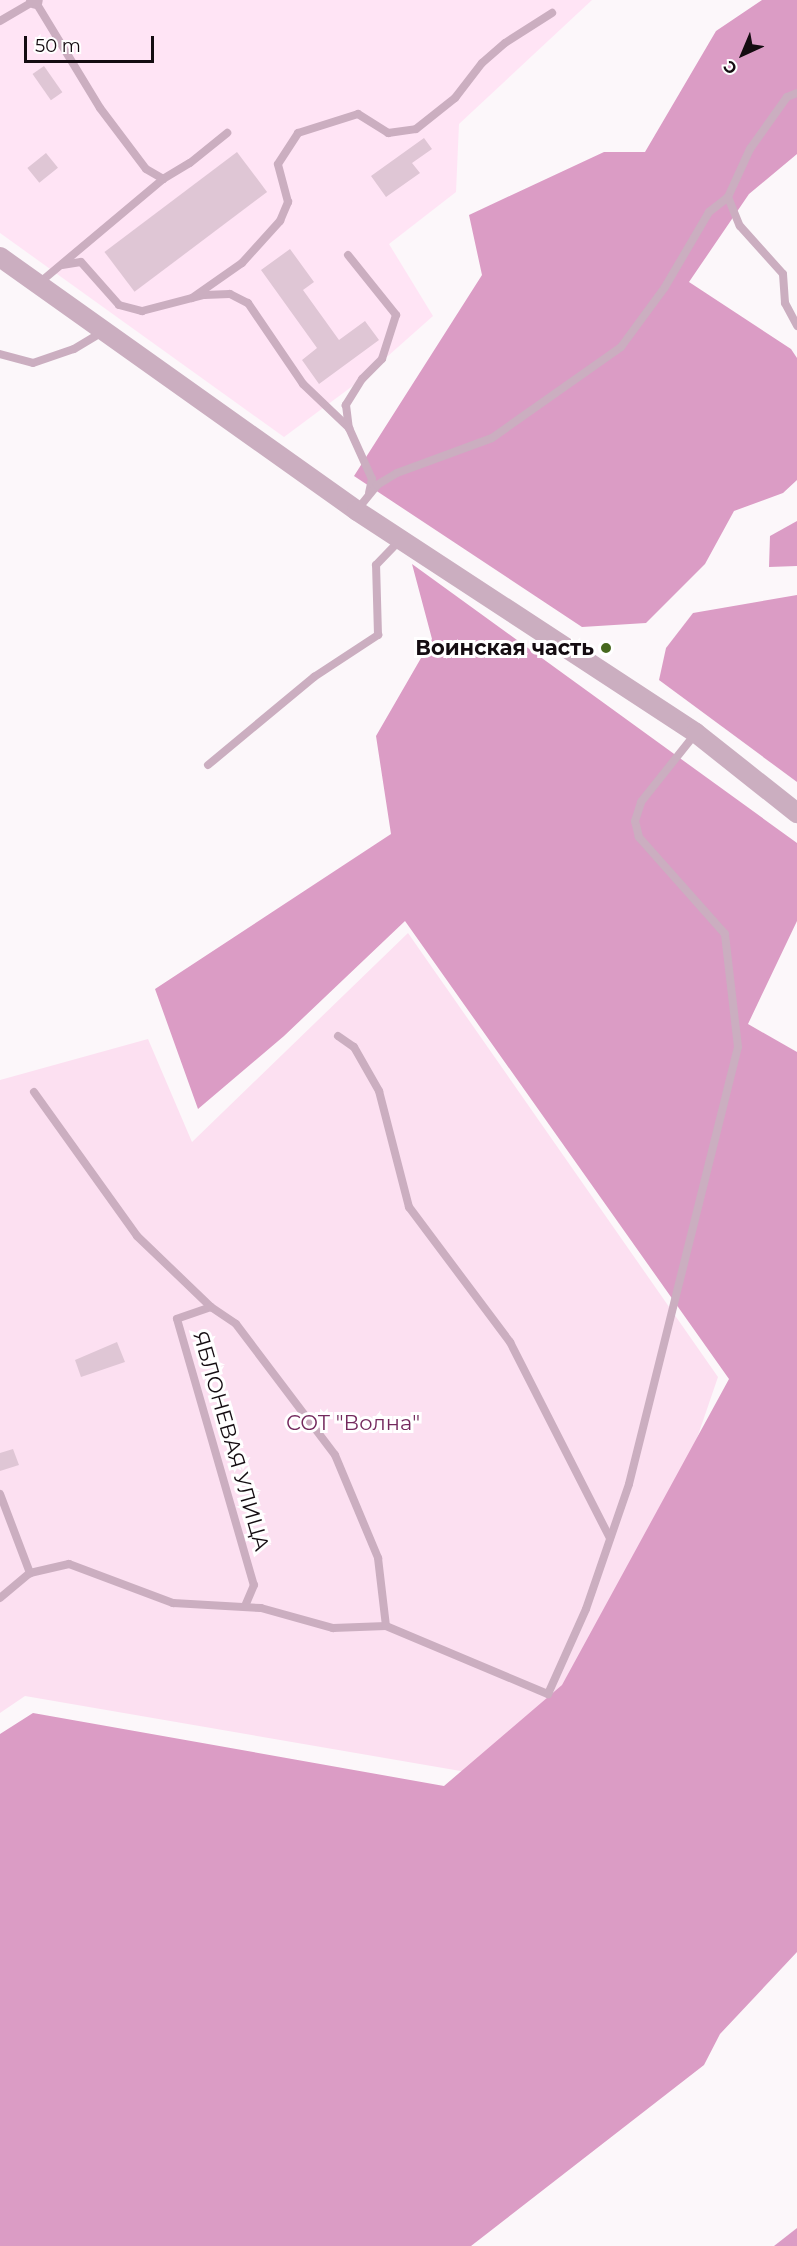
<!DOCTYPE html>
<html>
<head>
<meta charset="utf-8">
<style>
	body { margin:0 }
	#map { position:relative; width:797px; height:2246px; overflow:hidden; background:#fcf7fa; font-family:Montserrat,sans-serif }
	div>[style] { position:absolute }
	.built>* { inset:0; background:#ffe4f5 }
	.green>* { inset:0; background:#fce0f1 }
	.forest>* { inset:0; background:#db9cc5 }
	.building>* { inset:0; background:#dfc6d5; transform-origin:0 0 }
	.service>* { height:8px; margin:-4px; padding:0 4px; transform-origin:4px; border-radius:4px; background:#cbaec0 }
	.minor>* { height:16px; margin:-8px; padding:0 8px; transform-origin:8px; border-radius:8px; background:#cbaec0 }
	.tertiary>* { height:20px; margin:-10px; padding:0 10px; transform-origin:10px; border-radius:10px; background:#cbaec0 }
	.dots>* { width:16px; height:16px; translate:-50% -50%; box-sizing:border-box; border:3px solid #fff; border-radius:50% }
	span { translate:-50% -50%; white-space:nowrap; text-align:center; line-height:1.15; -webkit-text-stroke:6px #fff; paint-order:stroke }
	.poi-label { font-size:21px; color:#140c11; font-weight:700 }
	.right { translate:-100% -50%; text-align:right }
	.park-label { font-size:21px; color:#742a5e }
	.street-label { font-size:21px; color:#140c11 }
	.north { position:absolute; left:713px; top:24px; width:60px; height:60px; -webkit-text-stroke:4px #fff; paint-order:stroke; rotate:224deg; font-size:16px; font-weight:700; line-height:24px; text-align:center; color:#140c11 }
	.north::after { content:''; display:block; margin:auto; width:21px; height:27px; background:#140c11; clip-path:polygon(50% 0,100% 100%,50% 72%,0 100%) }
	.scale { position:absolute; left:24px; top:36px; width:130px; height:27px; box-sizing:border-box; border:3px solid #140c11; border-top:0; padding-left:8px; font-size:18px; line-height:21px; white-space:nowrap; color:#140c11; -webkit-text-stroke:4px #fff; paint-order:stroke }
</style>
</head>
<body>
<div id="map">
	<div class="built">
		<div style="clip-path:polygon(0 0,592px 0,459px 124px,456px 192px,389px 244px,433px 316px,362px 379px,284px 437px,0 233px)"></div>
	</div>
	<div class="green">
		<div style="clip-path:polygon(408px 933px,718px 1377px,576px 1791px,25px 1696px,0 1713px,0 1080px,148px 1039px,192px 1142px)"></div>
	</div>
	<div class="forest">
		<div style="clip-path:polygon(762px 0,797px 0,797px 154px,749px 194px,689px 282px,791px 349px,797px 358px,797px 480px,783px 493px,734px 511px,705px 564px,646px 623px,582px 627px,354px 476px,482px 275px,469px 215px,604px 152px,645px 152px,716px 31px)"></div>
		<div style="clip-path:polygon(797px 521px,797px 566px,769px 567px,770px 536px)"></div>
		<div style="clip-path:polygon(412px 564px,797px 843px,797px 921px,748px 1024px,797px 1052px,797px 1952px,720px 2034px,704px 2065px,471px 2246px,0 2246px,0 1734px,33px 1713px,444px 1786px,562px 1685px,729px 1379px,405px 921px,284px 1036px,198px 1109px,155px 989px,391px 834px,376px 736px,432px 639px)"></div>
		<div style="clip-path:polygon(797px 595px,797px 782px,659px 680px,666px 648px,693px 613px)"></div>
		<div style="clip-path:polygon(797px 2228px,797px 2246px,774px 2246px)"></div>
	</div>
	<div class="building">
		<div style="left:44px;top:66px;width:32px;height:14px;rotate:55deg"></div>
		<div style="clip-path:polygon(424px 138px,432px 149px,412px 163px,420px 173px,386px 197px,371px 176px)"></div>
		<div style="left:237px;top:152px;width:50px;height:166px;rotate:53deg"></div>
		<div style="left:46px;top:153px;width:19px;height:24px;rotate:51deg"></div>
		<div style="clip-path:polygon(290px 249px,314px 282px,303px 290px,339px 340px,365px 321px,379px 340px,319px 384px,302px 360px,317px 348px,261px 270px)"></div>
		<div style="clip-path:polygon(117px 1342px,125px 1362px,81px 1377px,75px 1360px)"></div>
		<div style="clip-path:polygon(13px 1449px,19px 1465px,0 1471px,0 1453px)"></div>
	</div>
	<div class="service">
		<div style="left:35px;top:1px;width:125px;rotate:58.7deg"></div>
		<div style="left:100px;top:108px;width:76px;rotate:53deg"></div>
		<div style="left:146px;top:169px;width:20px;rotate:30deg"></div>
		<div style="left:0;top:21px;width:42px;rotate:-30.3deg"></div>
		<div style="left:797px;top:93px;width:11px;rotate:158deg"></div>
		<div style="left:787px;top:97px;width:64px;rotate:125.4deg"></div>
		<div style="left:750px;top:149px;width:53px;rotate:114.6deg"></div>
		<div style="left:728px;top:197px;width:31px;rotate:68deg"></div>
		<div style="left:740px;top:226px;width:64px;rotate:48.1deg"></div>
		<div style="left:783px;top:274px;width:29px;rotate:86deg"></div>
		<div style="left:785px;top:303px;width:26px;rotate:62deg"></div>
		<div style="left:348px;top:255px;width:77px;rotate:51.3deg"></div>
		<div style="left:396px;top:315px;width:46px;rotate:107.7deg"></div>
		<div style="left:382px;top:359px;width:28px;rotate:135deg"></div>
		<div style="left:362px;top:379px;width:31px;rotate:122deg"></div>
		<div style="left:346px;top:405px;width:23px;rotate:83deg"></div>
		<div style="left:349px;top:428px;width:56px;rotate:65.7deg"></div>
		<div style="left:372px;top:479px;width:14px;rotate:102deg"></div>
		<div style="left:62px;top:265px;width:19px;rotate:-9deg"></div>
		<div style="left:81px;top:262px;width:57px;rotate:48.5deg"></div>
		<div style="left:119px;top:305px;width:24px;rotate:15deg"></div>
		<div style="left:142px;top:311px;width:64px;rotate:-14.5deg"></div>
		<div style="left:204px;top:295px;width:26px;rotate:-2deg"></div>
		<div style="left:230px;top:294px;width:20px;rotate:27deg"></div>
		<div style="left:248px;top:303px;width:98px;rotate:55.8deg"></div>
		<div style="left:303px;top:384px;width:64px;rotate:43.7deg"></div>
		<div style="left:38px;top:284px;width:163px;rotate:-40deg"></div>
		<div style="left:163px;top:179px;width:31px;rotate:-31deg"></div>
		<div style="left:190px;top:163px;width:48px;rotate:-39deg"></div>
		<div style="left:192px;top:298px;width:61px;rotate:-35deg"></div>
		<div style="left:242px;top:263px;width:57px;rotate:-47.9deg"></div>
		<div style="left:280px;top:221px;width:21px;rotate:-67deg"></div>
		<div style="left:288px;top:202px;width:39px;rotate:-105deg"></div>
		<div style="left:278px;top:164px;width:37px;rotate:-57deg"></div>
		<div style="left:298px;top:133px;width:63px;rotate:-17.6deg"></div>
		<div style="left:358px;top:114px;width:36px;rotate:32deg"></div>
		<div style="left:388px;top:133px;width:28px;rotate:-8deg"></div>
		<div style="left:416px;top:129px;width:50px;rotate:-38.5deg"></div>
		<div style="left:455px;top:98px;width:44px;rotate:-52.4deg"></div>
		<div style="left:482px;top:63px;width:30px;rotate:-41deg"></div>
		<div style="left:505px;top:43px;width:56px;rotate:-32.6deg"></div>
		<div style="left:0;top:354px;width:34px;rotate:15deg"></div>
		<div style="left:33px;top:363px;width:43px;rotate:-18.9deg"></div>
		<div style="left:74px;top:349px;width:33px;rotate:-31deg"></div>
		<div style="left:357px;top:510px;width:32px;rotate:-51deg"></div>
		<div style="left:377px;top:485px;width:23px;rotate:-31deg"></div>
		<div style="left:397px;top:473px;width:101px;rotate:-20.2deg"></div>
		<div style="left:492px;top:438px;width:158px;rotate:-35.2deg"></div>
		<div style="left:621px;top:347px;width:74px;rotate:-53.7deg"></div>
		<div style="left:665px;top:287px;width:87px;rotate:-59.6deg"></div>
		<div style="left:709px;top:212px;width:24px;rotate:-38deg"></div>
		<div style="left:208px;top:765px;width:138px;rotate:-39.7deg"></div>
		<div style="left:314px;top:677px;width:77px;rotate:-33.3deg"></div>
		<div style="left:378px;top:635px;width:70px;rotate:-91.6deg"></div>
		<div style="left:376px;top:565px;width:35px;rotate:-46deg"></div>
		<div style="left:338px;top:1036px;width:19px;rotate:35deg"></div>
		<div style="left:354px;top:1047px;width:51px;rotate:60.4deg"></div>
		<div style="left:379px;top:1091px;width:120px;rotate:75.5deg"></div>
		<div style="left:409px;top:1207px;width:169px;rotate:53.2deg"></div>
		<div style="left:510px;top:1342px;width:220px;rotate:63deg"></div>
		<div style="left:34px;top:1092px;width:177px;rotate:54.4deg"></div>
		<div style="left:137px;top:1236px;width:103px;rotate:43.8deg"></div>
		<div style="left:211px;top:1307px;width:30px;rotate:34deg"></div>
		<div style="left:236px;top:1324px;width:164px;rotate:52.9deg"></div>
		<div style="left:335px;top:1455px;width:112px;rotate:67.3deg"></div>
		<div style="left:378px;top:1558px;width:68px;rotate:83.3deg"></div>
		<div style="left:211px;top:1307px;width:36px;rotate:161deg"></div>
		<div style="left:177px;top:1319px;width:277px;rotate:73.9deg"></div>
		<div style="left:254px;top:1585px;width:23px;rotate:113deg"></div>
		<div style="left:0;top:1494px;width:85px;rotate:69.2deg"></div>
		<div style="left:0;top:1598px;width:39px;rotate:-40deg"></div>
		<div style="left:30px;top:1573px;width:40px;rotate:-13deg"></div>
		<div style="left:69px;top:1564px;width:111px;rotate:20.6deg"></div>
		<div style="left:173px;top:1603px;width:88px;rotate:3.3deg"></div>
		<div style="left:261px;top:1608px;width:75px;rotate:15.5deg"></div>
		<div style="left:333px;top:1628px;width:53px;rotate:-2.2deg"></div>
		<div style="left:386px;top:1626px;width:176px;rotate:22.8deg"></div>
		<div style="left:548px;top:1694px;width:93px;rotate:-65.9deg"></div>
		<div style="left:586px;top:1609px;width:132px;rotate:-71deg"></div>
		<div style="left:629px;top:1484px;width:450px;rotate:-76deg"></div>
		<div style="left:738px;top:1047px;width:114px;rotate:-96.6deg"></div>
		<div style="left:725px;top:934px;width:130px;rotate:-131.6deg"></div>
		<div style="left:639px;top:837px;width:16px;rotate:-104deg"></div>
		<div style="left:635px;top:821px;width:20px;rotate:-72deg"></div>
		<div style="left:641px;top:802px;width:87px;rotate:-51.5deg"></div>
	</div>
	<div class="minor">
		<div style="left:34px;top:0;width:1px;rotate:45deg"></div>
	</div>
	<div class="tertiary">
		<div style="left:0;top:257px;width:438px;rotate:35.4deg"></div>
		<div style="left:357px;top:511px;width:405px;rotate:33.2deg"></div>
		<div style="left:696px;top:733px;width:129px;rotate:38.4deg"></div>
	</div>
	<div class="dots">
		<div style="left:606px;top:648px;background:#46681e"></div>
	</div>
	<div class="poi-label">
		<span class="right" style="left:594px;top:648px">Воинская часть</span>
	</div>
	<div class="park-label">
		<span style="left:353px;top:1423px">СОТ "Волна"</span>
	</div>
	<div class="street-label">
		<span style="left:231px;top:1441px;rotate:74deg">ЯБЛОНЕВАЯ УЛИЦА</span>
	</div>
	<div class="north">С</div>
	<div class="scale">50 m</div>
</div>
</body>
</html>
